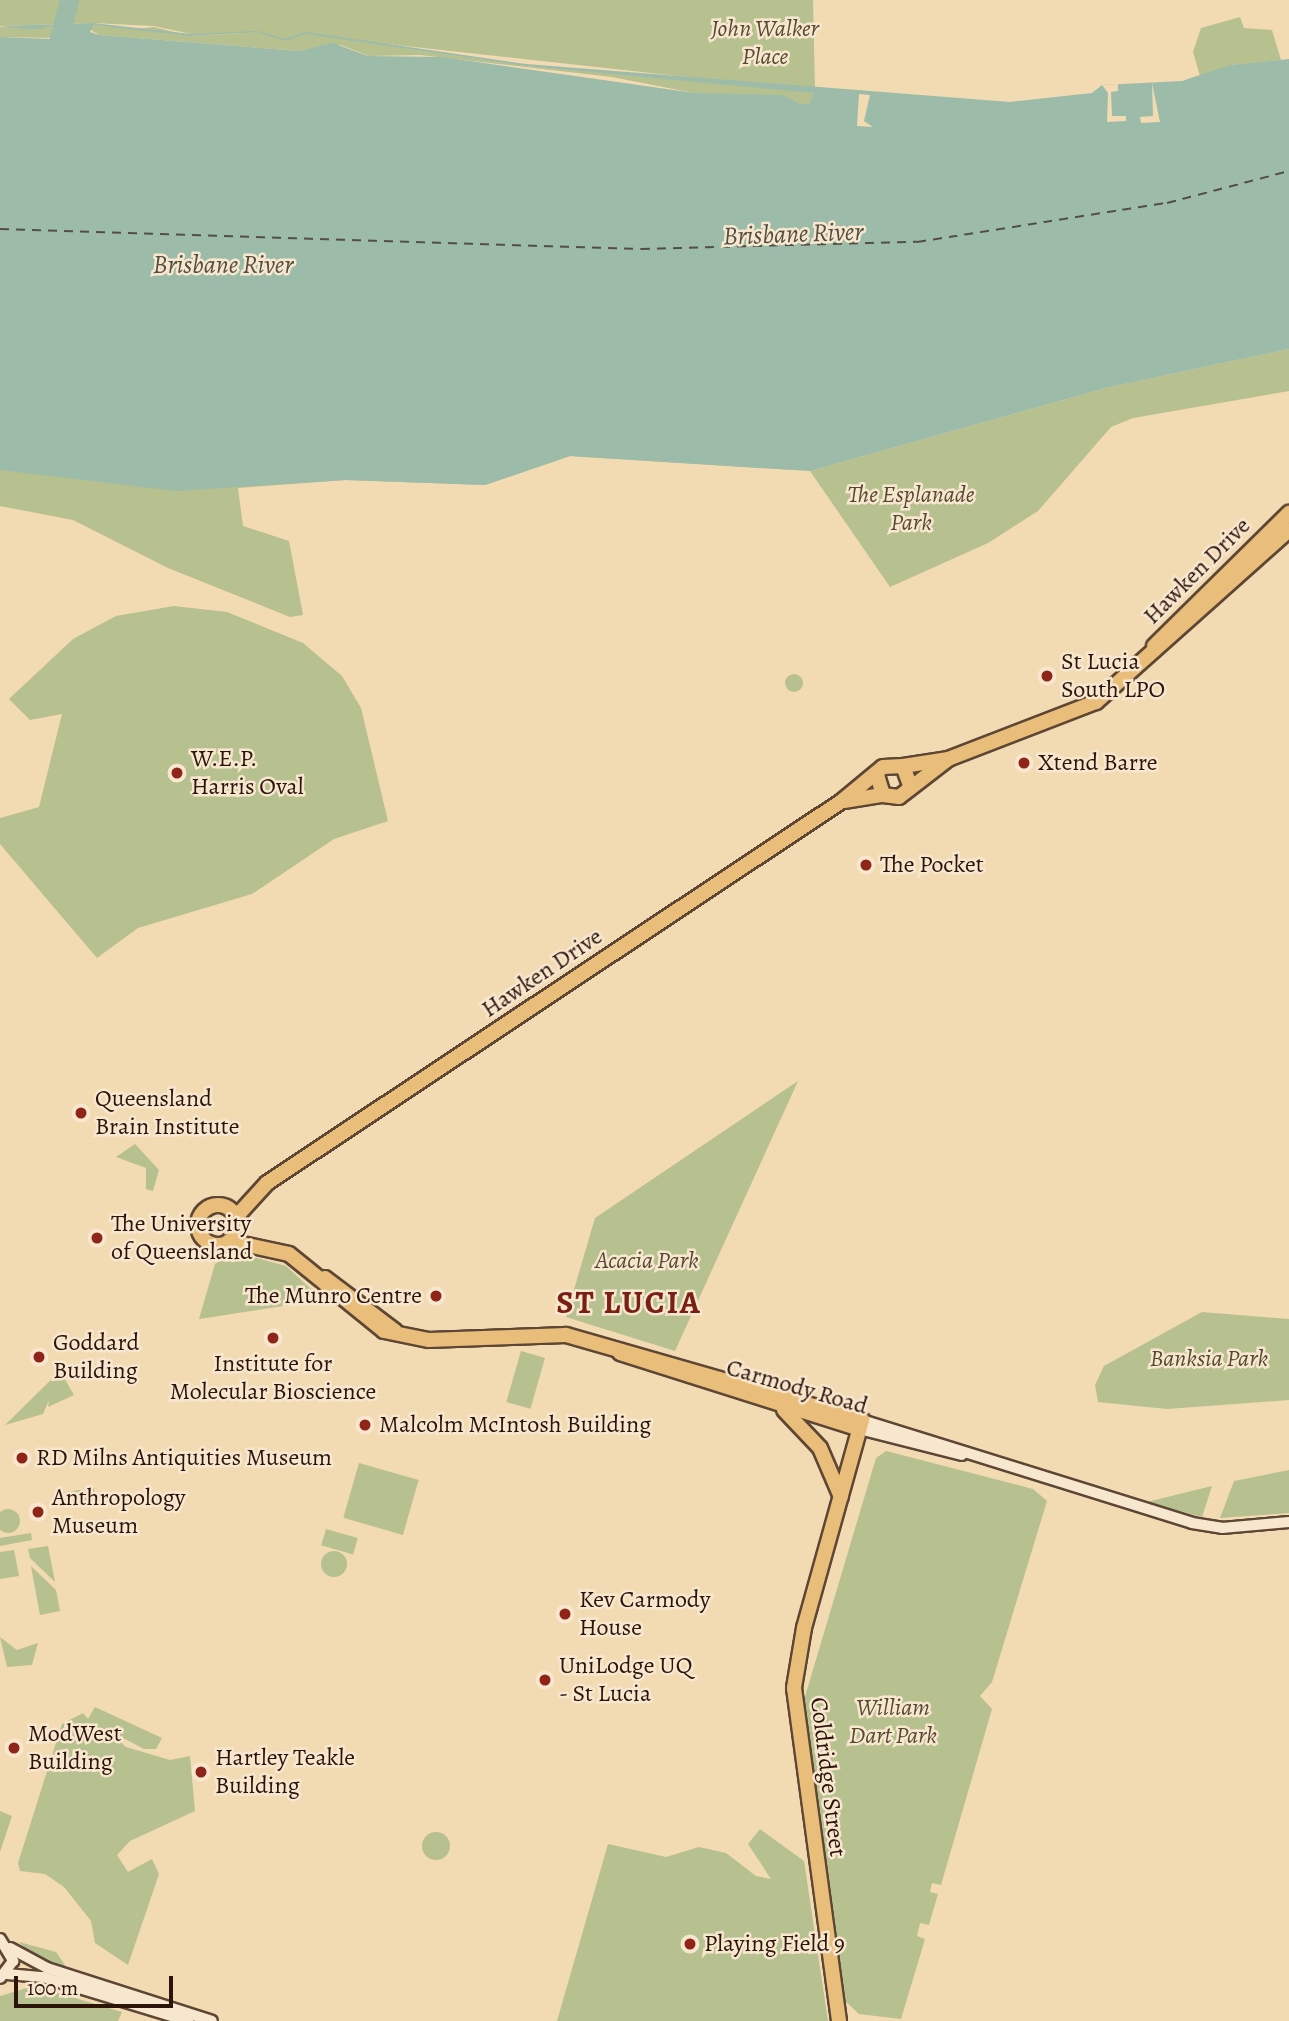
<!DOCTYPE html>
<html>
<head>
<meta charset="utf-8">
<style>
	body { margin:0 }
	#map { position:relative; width:1289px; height:2021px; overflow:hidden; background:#f2dab3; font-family:Alegreya,serif }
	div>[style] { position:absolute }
	.green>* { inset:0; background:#b7c08f; transform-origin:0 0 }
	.round { border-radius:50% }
	.water>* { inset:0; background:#9cbba9 }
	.pier>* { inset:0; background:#f2dab3 }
	.river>* { height:19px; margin:-9.5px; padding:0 9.5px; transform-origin:9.5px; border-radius:9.5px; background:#9cbba9 }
	.ferry>* { height:2px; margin-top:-1px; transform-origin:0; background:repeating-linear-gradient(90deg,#544e42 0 9px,transparent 0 16px) }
	.roads { filter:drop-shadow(2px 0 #5e4635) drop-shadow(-2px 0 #5e4635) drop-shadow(0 2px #5e4635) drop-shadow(0 -2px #5e4635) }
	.minor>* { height:10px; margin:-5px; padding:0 5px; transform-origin:5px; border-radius:5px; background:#f7e7ce }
	.major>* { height:14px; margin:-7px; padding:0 7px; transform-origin:7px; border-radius:7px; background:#e9bd7a }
	.major>.ring { margin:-7px; padding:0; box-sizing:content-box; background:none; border:14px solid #e9bd7a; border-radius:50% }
	.dots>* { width:19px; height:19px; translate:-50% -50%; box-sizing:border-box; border:4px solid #f7e7ce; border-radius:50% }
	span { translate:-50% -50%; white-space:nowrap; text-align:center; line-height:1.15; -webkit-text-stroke:5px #f7e7ce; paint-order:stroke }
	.park-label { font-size:24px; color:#564833; font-style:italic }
	.street-label { font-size:24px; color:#2d140b }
	.poi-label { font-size:24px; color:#2d140b }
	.left { translate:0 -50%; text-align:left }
	.right { translate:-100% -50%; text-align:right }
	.water-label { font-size:26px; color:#544e42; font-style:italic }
	.district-label { font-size:32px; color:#7a1f14; font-weight:700; letter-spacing:2px }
	.scale { position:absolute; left:14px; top:1976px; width:159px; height:32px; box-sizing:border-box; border:4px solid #2d140b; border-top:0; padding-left:9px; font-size:21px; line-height:24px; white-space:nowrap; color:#2d140b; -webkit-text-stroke:5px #f7e7ce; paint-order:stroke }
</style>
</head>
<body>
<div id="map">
	<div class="green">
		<div style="clip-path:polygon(0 0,813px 0,815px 91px,350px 40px,526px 66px,815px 92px,809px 104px,800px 104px,786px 98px,694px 93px,612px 77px,420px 55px,369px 56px,341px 45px,299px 51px,99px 35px,88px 28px,93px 25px,135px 29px,154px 27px,191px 36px,245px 33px,191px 34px,154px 26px,93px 23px,0 26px)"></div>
		<div style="clip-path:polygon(1240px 17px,1244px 28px,1272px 30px,1281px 60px,1230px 65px,1200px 76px,1193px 52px,1201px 28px)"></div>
		<div style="clip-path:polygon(54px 25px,58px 38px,0 37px,0 27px)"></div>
		<div style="clip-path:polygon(1289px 349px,1289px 391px,1133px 418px,1111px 427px,1038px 511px,988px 543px,890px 587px,810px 471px,570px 456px,485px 485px,346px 480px,238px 488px,243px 526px,289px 541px,303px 615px,290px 617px,168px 568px,73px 520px,0 506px,0 455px,529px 448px,810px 471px,1106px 388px)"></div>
		<div style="clip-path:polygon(174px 606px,227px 612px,303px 643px,342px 676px,361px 708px,388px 821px,334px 839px,252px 894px,138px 928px,97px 958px,0 844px,0 818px,39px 807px,62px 714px,30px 720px,9px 699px,73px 639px,116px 616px)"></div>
		<div class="round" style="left:785px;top:674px;width:18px;height:18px"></div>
		<div style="clip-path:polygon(798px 1081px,675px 1351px,566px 1317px,595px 1218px)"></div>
		<div style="clip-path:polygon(135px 1144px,159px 1170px,153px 1191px,146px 1189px,146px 1168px,116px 1157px)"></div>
		<div style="clip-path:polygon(235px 1252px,286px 1266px,323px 1300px,199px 1319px,215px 1264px)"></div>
		<div style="clip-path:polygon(1202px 1312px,1289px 1319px,1289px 1400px,1167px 1409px,1098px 1402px,1095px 1385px,1104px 1366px)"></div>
		<div style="left:521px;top:1351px;width:25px;height:53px;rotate:16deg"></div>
		<div style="clip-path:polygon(60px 1371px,74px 1395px,48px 1407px,49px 1400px,43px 1414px,5px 1425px)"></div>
		<div style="clip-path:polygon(886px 1451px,1033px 1489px,1047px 1501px,992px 1682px,980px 1696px,992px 1709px,941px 1885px,932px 1883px,930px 1892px,938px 1894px,929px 1925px,920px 1923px,917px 1936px,925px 1939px,901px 2019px,859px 2014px,844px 2000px,801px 1710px,876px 1458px)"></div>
		<div style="left:359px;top:1463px;width:62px;height:57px;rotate:16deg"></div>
		<div style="clip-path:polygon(1289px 1470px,1289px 1513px,1220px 1518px,1234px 1481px)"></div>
		<div style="clip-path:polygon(1212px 1486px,1202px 1517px,1147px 1502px)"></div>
		<div style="left:94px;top:1488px;width:15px;height:34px;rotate:82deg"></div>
		<div class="round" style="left:-4px;top:1509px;width:24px;height:24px"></div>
		<div style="left:326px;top:1529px;width:33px;height:17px;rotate:16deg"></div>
		<div style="clip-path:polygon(31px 1533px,32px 1540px,0 1546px,0 1538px)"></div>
		<div style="clip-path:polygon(48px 1546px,55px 1582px,30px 1558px,28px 1549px)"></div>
		<div style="clip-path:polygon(14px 1550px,19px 1576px,0 1579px,0 1552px)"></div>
		<div class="round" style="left:321px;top:1551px;width:26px;height:26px"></div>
		<div style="clip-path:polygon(31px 1566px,56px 1590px,60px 1611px,40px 1615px)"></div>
		<div style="clip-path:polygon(0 1637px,17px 1650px,38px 1643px,32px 1665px,7px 1667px)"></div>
		<div style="clip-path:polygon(95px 1707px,162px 1738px,156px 1749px,144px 1749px,108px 1730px,126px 1747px,170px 1760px,190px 1756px,195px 1811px,130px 1841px,117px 1855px,128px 1872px,152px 1859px,159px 1874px,128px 1965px,95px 1943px,91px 1921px,64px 1887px,45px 1874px,20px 1871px,18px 1863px,62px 1724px,83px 1713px,88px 1719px)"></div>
		<div style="clip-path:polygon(0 1811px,12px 1816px,0 1852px)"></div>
		<div style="clip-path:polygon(760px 1829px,804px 1861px,828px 2021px,557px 2021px,608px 1844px,666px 1857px,699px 1847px,726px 1853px,756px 1876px,771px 1879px,748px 1844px)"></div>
		<div class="round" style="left:422px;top:1832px;width:28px;height:28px"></div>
		<div style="clip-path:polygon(19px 1942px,56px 1952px,69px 1971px,31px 1954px)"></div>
		<div style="clip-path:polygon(27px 1988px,48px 1990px,122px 2012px,118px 2021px,0 2021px,0 1996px)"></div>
	</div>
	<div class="water">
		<div style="clip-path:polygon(evenodd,93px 23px,191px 34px,258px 31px,285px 39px,306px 32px,526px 64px,1010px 102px,1092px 93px,1102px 85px,1182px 81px,1230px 65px,1289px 59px,1289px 349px,1106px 388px,810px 471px,570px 456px,485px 485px,346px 480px,176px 491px,0 470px,0 37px,52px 39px,58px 31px,54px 25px,40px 29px,25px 29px,0 26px,93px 23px,93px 25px,191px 36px,257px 32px,286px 41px,306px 34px,526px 66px,814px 93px,809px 104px,800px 104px,783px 95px,695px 93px,442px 57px,368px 56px,333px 43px,299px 51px,99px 35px,90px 32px,93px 25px)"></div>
	</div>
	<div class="pier">
		<div style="clip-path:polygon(1152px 83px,1160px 122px,1141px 123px,1140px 117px,1153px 116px)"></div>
		<div style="clip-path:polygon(1118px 84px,1118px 91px,1111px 92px,1112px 116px,1126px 116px,1126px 121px,1107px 122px,1108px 93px,1102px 85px)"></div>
		<div style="clip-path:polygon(859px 94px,870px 95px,864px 121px,873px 127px,857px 126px)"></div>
	</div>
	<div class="river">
		<div style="left:56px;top:50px;width:52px;rotate:-75.4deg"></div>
	</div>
	<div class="ferry">
		<div style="left:0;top:229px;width:641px;rotate:1.79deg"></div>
		<div style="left:641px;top:249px;width:276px;rotate:-1.5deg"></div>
		<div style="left:917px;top:242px;width:253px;rotate:-8.9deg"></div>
		<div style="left:1167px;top:203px;width:126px;rotate:-14.7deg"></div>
	</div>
	<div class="roads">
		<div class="minor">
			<div style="left:862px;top:1420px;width:346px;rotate:17.3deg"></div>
			<div style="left:1192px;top:1523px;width:30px;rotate:9deg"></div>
			<div style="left:1222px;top:1528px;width:67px;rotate:-5.1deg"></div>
			<div style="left:859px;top:1429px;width:106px;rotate:14.2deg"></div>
			<div style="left:0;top:1939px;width:26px;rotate:59deg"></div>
			<div style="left:13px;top:1961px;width:21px;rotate:127deg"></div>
			<div style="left:10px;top:1948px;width:42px;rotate:28.4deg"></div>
			<div style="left:47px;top:1968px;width:173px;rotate:17.8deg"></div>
			<div style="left:7px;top:1974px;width:36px;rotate:5deg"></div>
			<div style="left:43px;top:1977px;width:152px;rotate:16.9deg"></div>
		</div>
		<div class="major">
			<div style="left:1154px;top:646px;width:190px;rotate:-44.6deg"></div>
			<div style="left:903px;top:766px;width:46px;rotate:-8.8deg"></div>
			<div style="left:948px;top:759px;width:159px;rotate:-21.1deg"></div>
			<div style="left:1096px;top:702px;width:259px;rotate:-41.7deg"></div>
			<div style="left:877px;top:775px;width:21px;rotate:73deg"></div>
			<div style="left:883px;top:795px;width:16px;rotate:7deg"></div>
			<div style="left:899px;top:797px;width:61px;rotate:-37.6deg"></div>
			<div style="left:844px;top:801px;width:39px;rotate:-9deg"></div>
			<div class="ring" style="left:198px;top:1205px;width:26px;height:26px"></div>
			<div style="left:236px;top:1217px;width:46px;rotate:-47.6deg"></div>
			<div style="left:267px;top:1183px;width:690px;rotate:-33.6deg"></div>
			<div style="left:842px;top:801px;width:53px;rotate:-39.7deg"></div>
			<div style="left:883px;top:767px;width:20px;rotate:-3deg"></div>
			<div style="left:903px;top:766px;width:20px;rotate:70deg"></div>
			<div style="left:229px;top:1241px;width:61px;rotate:12.2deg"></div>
			<div style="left:289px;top:1254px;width:122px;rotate:39deg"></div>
			<div style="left:384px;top:1331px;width:46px;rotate:11.3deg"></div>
			<div style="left:429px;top:1340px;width:137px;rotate:-2.1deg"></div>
			<div style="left:566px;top:1335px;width:308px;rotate:16deg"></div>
			<div style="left:862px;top:1420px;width:216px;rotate:105.6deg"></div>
			<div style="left:804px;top:1628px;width:61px;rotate:99.5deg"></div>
			<div style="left:794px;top:1688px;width:336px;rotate:82.3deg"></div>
			<div style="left:325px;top:1278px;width:88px;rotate:37.1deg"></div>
			<div style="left:620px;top:1353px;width:251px;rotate:17.6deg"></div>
			<div style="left:784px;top:1410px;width:52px;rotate:46.5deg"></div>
			<div style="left:820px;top:1448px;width:53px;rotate:66.8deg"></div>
		</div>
	</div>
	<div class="dots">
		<div style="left:1047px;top:676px;background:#8f2418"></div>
		<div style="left:1024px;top:763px;background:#8f2418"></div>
		<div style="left:177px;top:773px;background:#8f2418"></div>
		<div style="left:866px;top:865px;background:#8f2418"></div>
		<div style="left:81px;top:1113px;background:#8f2418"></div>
		<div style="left:97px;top:1238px;background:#8f2418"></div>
		<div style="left:436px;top:1296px;background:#8f2418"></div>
		<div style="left:273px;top:1338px;background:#8f2418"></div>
		<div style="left:39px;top:1357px;background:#8f2418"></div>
		<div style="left:365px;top:1425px;background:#8f2418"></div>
		<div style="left:22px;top:1458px;background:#8f2418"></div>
		<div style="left:38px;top:1512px;background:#8f2418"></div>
		<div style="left:565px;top:1614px;background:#8f2418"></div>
		<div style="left:545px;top:1680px;background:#8f2418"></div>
		<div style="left:14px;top:1748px;background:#8f2418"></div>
		<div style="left:201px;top:1772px;background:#8f2418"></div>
		<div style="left:690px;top:1944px;background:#8f2418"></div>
	</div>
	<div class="park-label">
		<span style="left:765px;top:43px">John Walker<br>Place</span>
		<span style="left:911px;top:509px">The Esplanade<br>Park</span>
		<span style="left:647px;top:1261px">Acacia Park</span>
		<span style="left:1209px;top:1359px">Banksia Park</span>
		<span style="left:893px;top:1722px">William<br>Dart Park</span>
	</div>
	<div class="street-label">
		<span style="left:1197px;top:571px;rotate:-45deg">Hawken Drive</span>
		<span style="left:542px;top:973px;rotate:-34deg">Hawken Drive</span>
		<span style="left:797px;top:1387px;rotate:16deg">Carmody Road</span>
		<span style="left:828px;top:1777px;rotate:83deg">Coldridge Street</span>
	</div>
	<div class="poi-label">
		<span class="left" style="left:1061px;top:676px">St Lucia<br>South LPO</span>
		<span class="left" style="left:191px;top:773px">W.E.P.<br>Harris Oval</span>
		<span class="left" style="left:1038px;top:763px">Xtend Barre</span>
		<span class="left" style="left:880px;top:865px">The Pocket</span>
		<span class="left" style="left:95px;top:1113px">Queensland<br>Brain Institute</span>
		<span class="left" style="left:111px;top:1238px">The University<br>of Queensland</span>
		<span class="right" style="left:422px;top:1296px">The Munro Centre</span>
		<span class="left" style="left:53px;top:1357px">Goddard<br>Building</span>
		<span style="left:273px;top:1378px">Institute for<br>Molecular Bioscience</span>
		<span class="left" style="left:379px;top:1425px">Malcolm McIntosh Building</span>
		<span class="left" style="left:36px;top:1458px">RD Milns Antiquities Museum</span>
		<span class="left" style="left:52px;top:1512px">Anthropology<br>Museum</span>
		<span class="left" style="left:579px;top:1614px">Kev Carmody<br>House</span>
		<span class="left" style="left:559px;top:1680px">UniLodge UQ<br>- St Lucia</span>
		<span class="left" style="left:28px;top:1748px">ModWest<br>Building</span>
		<span class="left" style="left:215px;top:1772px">Hartley Teakle<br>Building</span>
		<span class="left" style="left:704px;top:1944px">Playing Field 9</span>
	</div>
	<div class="water-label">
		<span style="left:793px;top:234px;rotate:-2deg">Brisbane River</span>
		<span style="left:223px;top:265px">Brisbane River</span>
	</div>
	<div class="district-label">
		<span style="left:629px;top:1302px">ST LUCIA</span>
	</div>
	<div class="scale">100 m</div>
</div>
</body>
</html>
